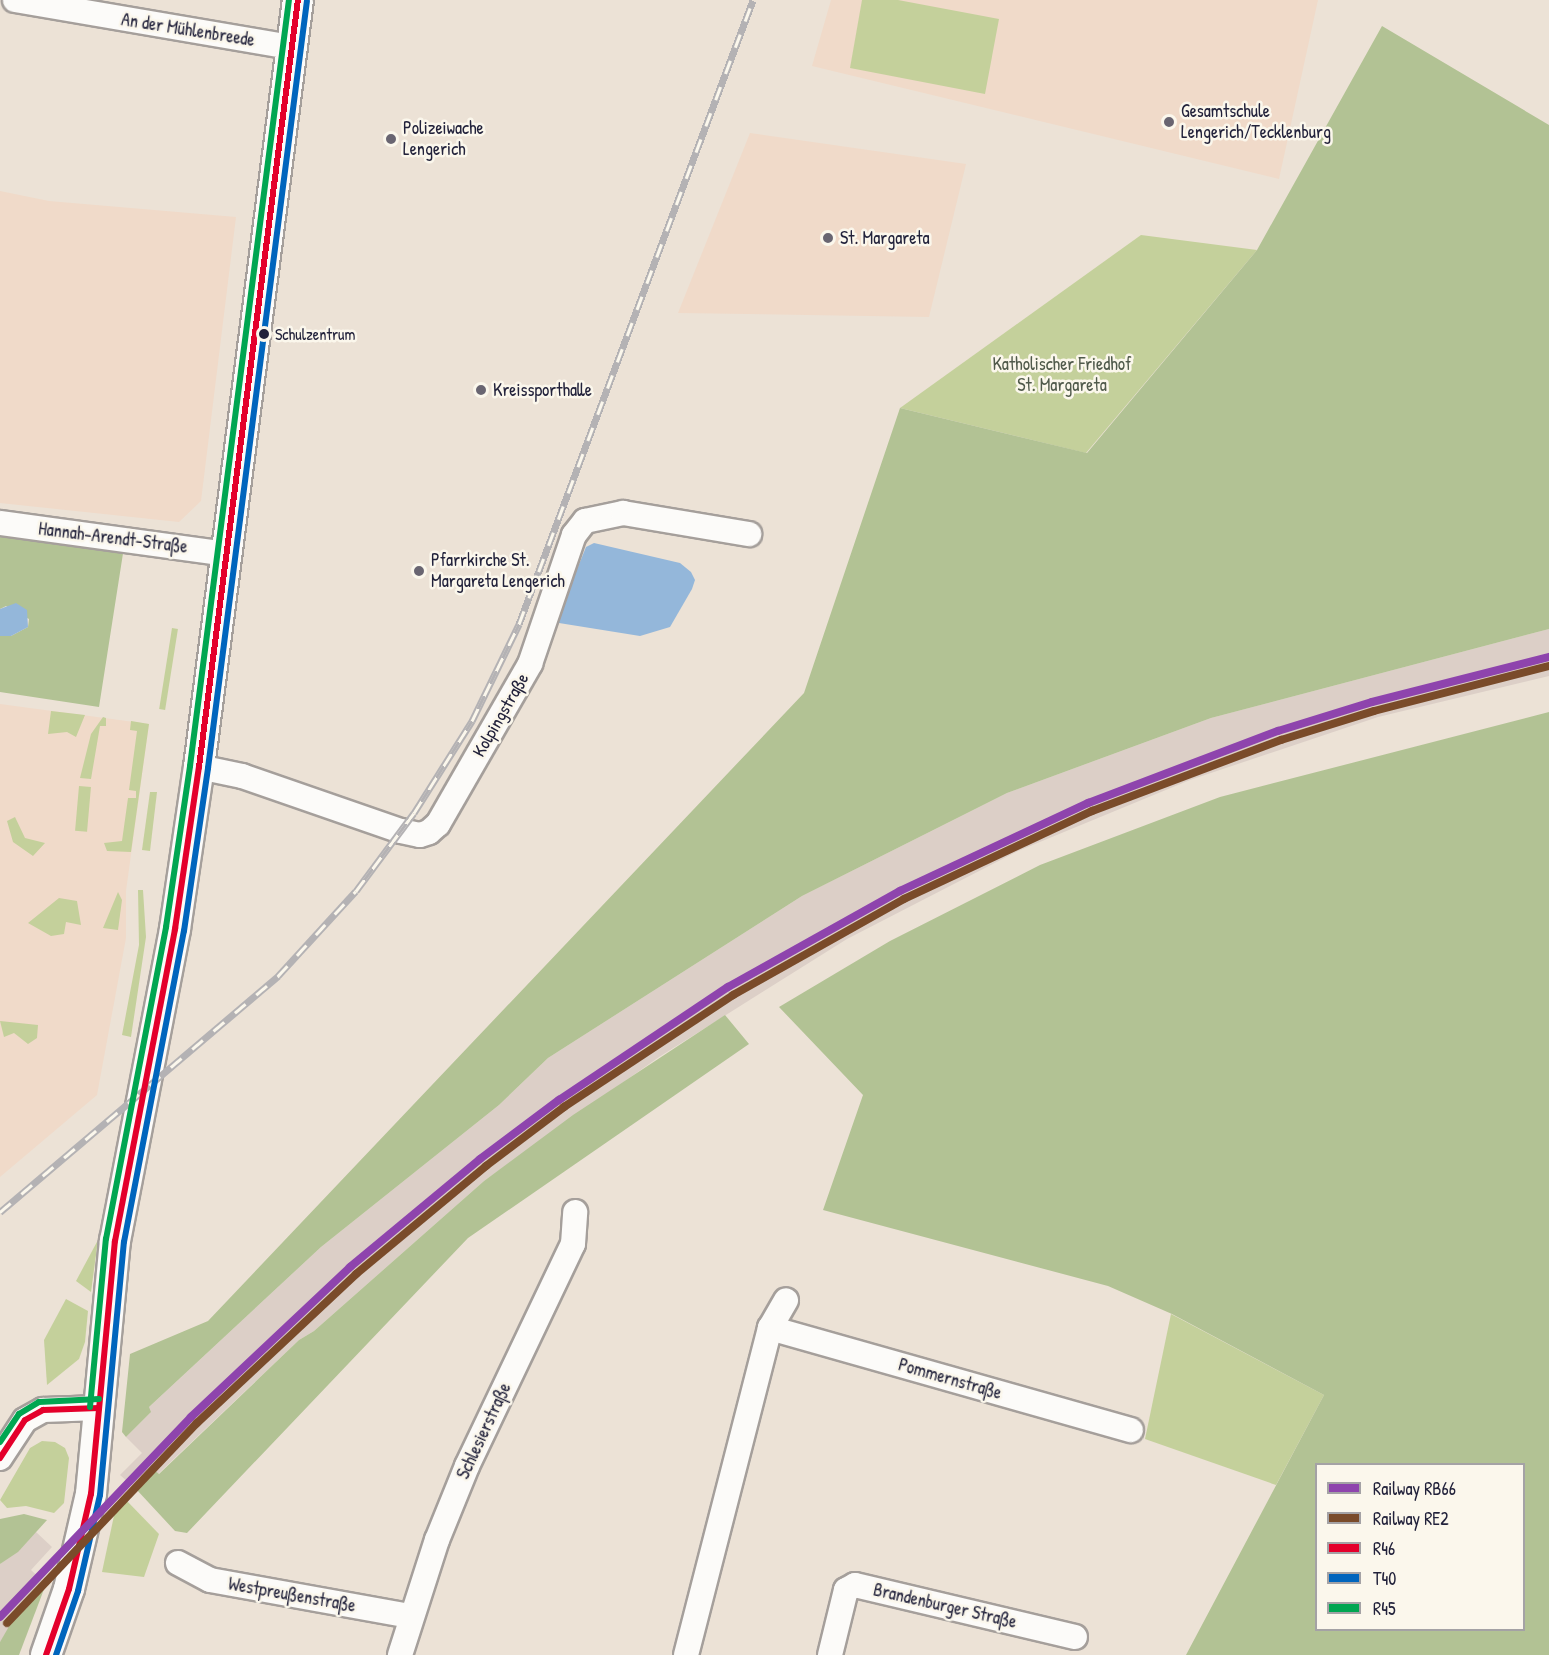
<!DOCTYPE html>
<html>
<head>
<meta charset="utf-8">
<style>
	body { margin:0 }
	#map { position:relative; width:1549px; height:1655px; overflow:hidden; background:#ece2d6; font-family:"Patrick Hand",sans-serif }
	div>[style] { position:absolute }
	.built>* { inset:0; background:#f0dac9 }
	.industrial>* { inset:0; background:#dccfc7 }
	.green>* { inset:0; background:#c4d09b; transform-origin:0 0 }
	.forest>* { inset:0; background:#b2c294 }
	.water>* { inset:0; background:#94b7da }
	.roads { filter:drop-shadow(2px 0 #a59f9b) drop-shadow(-2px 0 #a59f9b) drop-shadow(0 2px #a59f9b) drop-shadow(0 -2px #a59f9b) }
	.minor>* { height:24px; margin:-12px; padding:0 12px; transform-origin:12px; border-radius:12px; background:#fcfbf9 }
	.tertiary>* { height:30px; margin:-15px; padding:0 15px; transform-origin:15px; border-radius:15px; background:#fcfbf9 }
	.rail>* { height:7px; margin-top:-3.5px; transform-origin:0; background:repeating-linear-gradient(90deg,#fbf7ec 0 14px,#b4b2b4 0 28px); box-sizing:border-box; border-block:2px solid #b4b2b4 }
	.bus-1>* { height:6px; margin:-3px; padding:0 3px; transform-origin:3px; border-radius:3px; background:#e4002b }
	.bus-2>* { height:6px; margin:-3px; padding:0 3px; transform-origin:3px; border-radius:3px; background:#0065bd }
	.bus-3>* { height:6px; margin:-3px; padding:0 3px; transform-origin:3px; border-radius:3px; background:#00a651 }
	.rail-1>* { height:8px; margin:-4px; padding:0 4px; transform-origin:4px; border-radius:4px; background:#8e44ad }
	.rail-2>* { height:8px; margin:-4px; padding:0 4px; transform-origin:4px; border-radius:4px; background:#7a4b2a }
	.dots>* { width:16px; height:16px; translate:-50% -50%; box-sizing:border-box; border:3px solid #fbf7ec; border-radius:50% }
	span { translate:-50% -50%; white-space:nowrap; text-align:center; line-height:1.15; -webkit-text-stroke:5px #fbf7ec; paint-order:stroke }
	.bus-label { font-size:16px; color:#22223b }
	.left { translate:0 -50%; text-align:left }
	.street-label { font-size:18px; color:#22223b }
	.poi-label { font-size:18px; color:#22223b }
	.park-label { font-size:18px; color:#505a4b }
	.legend { position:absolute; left:1315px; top:1463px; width:210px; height:168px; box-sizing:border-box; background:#fbf7ec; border:2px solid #a4a2a5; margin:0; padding:8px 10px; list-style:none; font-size:18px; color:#22223b }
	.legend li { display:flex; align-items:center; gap:12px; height:30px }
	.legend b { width:30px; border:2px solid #a4a2a5 }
</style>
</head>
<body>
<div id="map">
	<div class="built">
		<div style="clip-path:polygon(831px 0,1318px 0,1279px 179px,812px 66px)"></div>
		<div style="clip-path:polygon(750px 133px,966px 164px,929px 317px,678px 313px)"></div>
		<div style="clip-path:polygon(0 191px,49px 201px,236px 217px,201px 501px,179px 522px,0 503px)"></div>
		<div style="clip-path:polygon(0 704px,149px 724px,126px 891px,126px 938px,97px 1095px,0 1177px)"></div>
	</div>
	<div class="industrial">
		<div style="clip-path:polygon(1549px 629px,1549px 676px,1378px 717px,1190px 780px,1018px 851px,847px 939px,659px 1057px,484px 1181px,314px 1331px,299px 1340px,158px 1474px,153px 1471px,136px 1489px,120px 1475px,142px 1453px,126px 1437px,150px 1413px,148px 1408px,321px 1247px,499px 1105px,548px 1058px,802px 896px,1007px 793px,1211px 718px)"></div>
		<div style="clip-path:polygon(36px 1532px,52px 1547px,31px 1570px,46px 1584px,0 1642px,0 1564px)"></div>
	</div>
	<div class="green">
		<div style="clip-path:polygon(862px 0,898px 0,999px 19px,985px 94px,850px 68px)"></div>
		<div style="clip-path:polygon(1141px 235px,1257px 250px,1086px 453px,900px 408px)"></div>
		<div style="left:172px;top:628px;width:6px;height:82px;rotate:9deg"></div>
		<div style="clip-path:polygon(51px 711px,85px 715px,76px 737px,67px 732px,48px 734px)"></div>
		<div style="clip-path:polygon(103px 717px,106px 718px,106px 726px,100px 726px,91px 779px,80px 778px,91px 734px)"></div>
		<div style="clip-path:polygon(131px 721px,149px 724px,131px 852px,107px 851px,104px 843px,122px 841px,128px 798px,136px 798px,136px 791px,129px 790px,137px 731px,130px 730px)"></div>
		<div style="left:79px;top:786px;width:12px;height:45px;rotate:5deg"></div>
		<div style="clip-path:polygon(150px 792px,157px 792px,150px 851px,142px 850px)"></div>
		<div style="clip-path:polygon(15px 817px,25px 838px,45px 843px,33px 856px,13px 842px,7px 821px)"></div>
		<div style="clip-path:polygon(138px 890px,143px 890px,146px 937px,131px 1037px,122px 1035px,139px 945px)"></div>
		<div style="clip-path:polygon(118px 892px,122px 900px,118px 930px,103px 928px)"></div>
		<div style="clip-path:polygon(59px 898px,77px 901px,81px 925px,66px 922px,64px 934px,51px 936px,28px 923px)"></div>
		<div style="clip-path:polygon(0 1021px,38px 1025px,37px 1038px,28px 1044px,14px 1033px,4px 1037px)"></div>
		<div style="clip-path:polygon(98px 1240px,91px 1292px,76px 1281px)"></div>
		<div style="clip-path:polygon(66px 1299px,88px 1311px,85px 1342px,79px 1359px,47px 1385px,44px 1340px)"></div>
		<div style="clip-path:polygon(1171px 1314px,1324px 1395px,1276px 1485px,1145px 1439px)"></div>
		<div style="clip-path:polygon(42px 1441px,55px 1442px,65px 1448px,69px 1458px,64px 1503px,54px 1513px,26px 1506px,7px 1508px,0 1500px,30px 1448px)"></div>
		<div style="clip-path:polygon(126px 1500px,159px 1534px,144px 1577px,102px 1572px,115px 1511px)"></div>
	</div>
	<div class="forest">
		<div style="clip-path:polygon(1382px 26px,1549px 125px,1549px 629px,1211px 718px,1007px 793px,802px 896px,548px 1058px,499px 1105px,321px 1247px,149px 1407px,151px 1412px,126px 1437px,122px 1432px,130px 1354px,208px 1321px,804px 693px,900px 408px,1087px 453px,1257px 250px)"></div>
		<div style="clip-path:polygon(0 532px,124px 547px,99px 707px,0 692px,0 636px,11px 636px,28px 627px,29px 619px,6px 606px,0 609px)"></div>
		<div style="clip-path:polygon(evenodd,1549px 712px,1549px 1655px,1186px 1655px,1324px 1395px,1172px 1314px,1108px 1286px,823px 1210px,863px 1095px,779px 1007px,890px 941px,1040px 865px,1220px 797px,1549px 712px,1316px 1464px,1524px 1464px,1524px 1630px,1316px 1630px,1316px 1464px)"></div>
		<div style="clip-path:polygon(725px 1015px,749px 1044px,468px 1238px,187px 1533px,175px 1531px,136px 1489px,154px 1470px,159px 1474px,299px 1340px,314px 1331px,484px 1181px,573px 1115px)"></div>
		<div style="clip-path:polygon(24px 1514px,47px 1520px,18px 1552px,0 1564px,0 1519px)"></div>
		<div style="clip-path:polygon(46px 1584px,19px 1655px,0 1655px,0 1642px,11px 1623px)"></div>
	</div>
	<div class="water">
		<div style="clip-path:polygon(594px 543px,680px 563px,691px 572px,695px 580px,692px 589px,670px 627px,640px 636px,559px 623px,560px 611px,586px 547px)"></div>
		<div style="clip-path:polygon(16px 603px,27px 610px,28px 627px,11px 636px,0 636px,0 609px)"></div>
	</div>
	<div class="roads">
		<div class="minor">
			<div style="left:15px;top:0;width:280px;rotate:9.7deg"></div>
			<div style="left:0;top:523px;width:229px;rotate:7.8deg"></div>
			<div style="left:199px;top:767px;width:44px;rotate:11.8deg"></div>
			<div style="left:242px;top:776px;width:168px;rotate:19.1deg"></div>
			<div style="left:401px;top:831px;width:19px;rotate:12deg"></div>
			<div style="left:420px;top:835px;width:9px;rotate:-18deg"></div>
			<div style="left:429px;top:832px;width:12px;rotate:-42deg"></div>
			<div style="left:438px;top:824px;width:185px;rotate:-60.1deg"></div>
			<div style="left:530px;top:664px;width:136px;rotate:-71.2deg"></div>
			<div style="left:574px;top:535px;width:18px;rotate:-52deg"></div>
			<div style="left:585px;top:521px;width:39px;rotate:-12deg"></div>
			<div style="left:623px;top:513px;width:128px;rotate:9.5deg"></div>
			<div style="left:770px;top:1328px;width:375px;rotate:15.8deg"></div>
			<div style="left:0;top:1458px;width:45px;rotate:-56.7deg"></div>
			<div style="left:25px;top:1420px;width:21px;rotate:-29deg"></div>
			<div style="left:43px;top:1410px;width:56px;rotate:-2deg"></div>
			<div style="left:178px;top:1563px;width:36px;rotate:28deg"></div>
			<div style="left:210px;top:1580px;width:203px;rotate:10.2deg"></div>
			<div style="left:400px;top:1655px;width:121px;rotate:-72.2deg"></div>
			<div style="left:437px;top:1540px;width:80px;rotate:-67.9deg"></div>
			<div style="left:467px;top:1466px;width:246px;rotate:-64.5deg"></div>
			<div style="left:573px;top:1244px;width:32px;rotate:-86deg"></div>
			<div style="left:686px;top:1655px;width:338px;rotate:-75.6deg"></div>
			<div style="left:770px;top:1328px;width:32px;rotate:-60deg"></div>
			<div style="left:830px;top:1655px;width:67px;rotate:-76.2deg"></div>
			<div style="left:846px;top:1590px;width:10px;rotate:-29deg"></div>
			<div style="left:855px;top:1585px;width:226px;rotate:13.3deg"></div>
		</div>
		<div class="tertiary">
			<div style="left:46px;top:1655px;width:70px;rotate:-70.8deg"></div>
			<div style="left:69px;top:1589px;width:98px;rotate:-77deg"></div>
			<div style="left:91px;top:1494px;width:254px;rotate:-84.6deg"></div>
			<div style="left:115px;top:1241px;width:318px;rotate:-79.1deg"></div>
			<div style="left:175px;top:929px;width:164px;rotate:-81.6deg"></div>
			<div style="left:199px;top:767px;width:773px;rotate:-82.65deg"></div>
		</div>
	</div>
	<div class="rail">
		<div style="left:0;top:1212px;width:365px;rotate:-40.3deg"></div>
		<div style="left:278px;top:976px;width:115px;rotate:-47.5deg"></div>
		<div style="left:356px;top:891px;width:97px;rotate:-53.4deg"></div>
		<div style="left:414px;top:813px;width:109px;rotate:-57.8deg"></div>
		<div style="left:472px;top:721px;width:108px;rotate:-64.1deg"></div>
		<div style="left:519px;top:624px;width:666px;rotate:-69.44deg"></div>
	</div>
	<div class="bus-1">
		<div style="left:0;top:1458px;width:45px;rotate:-56.7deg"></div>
		<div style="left:25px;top:1420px;width:21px;rotate:-29deg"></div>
		<div style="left:43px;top:1410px;width:56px;rotate:-2deg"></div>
		<div style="left:46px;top:1655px;width:70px;rotate:-70.8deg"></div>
		<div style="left:69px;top:1589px;width:98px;rotate:-77deg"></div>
		<div style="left:91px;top:1494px;width:254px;rotate:-84.6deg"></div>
		<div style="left:115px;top:1241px;width:318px;rotate:-79.1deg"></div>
		<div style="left:175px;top:929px;width:164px;rotate:-81.6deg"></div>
		<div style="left:199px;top:767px;width:773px;rotate:-82.65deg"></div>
	</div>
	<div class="bus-2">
		<div style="left:56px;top:1655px;width:68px;rotate:-71deg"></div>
		<div style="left:78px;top:1591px;width:98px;rotate:-77.1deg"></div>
		<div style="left:100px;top:1495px;width:254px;rotate:-84.6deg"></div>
		<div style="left:124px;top:1242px;width:317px;rotate:-79.1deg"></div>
		<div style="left:184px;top:931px;width:165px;rotate:-81.6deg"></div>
		<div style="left:208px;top:768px;width:773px;rotate:-82.65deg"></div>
	</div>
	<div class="bus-3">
		<div style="left:90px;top:1407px;width:169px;rotate:-84.6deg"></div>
		<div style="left:106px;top:1239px;width:318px;rotate:-79.1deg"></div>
		<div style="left:166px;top:927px;width:163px;rotate:-81.5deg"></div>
		<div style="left:190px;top:766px;width:772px;rotate:-82.64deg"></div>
		<div style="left:0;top:1442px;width:34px;rotate:-56deg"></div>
		<div style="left:19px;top:1414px;width:23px;rotate:-31deg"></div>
		<div style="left:39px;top:1402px;width:60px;rotate:-2.9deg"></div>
	</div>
	<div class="rail-1">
		<div style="left:0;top:1617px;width:277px;rotate:-46.3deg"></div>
		<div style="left:191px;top:1417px;width:219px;rotate:-43.3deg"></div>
		<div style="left:350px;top:1267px;width:169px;rotate:-39.7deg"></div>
		<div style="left:480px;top:1159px;width:99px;rotate:-36.8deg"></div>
		<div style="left:559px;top:1100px;width:203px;rotate:-33.8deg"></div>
		<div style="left:728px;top:987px;width:197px;rotate:-29.2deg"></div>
		<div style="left:900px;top:891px;width:208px;rotate:-25.1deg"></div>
		<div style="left:1088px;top:803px;width:203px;rotate:-20.8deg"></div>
		<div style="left:1278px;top:731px;width:98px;rotate:-17.1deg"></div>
		<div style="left:1372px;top:702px;width:183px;rotate:-14.3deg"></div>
	</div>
	<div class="rail-2">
		<div style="left:7px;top:1623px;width:276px;rotate:-46.5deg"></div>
		<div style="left:197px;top:1423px;width:218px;rotate:-43.1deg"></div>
		<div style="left:356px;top:1274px;width:169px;rotate:-39.7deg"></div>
		<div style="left:486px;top:1166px;width:98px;rotate:-37.1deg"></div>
		<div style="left:564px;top:1107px;width:203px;rotate:-33.5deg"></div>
		<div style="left:733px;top:995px;width:196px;rotate:-29.3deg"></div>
		<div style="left:904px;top:899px;width:208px;rotate:-25.1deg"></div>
		<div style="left:1092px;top:811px;width:202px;rotate:-20.6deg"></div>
		<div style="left:1281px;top:740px;width:97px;rotate:-17.3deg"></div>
		<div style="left:1374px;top:711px;width:181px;rotate:-14.4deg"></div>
	</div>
	<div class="dots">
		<div style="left:1169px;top:122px;background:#696571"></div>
		<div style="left:391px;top:139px;background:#696571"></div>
		<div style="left:828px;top:238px;background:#696571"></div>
		<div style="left:264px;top:334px;background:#22223b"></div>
		<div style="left:481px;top:390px;background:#696571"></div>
		<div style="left:419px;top:571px;background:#696571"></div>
	</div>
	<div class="bus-label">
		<span class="left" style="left:275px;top:334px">Schulzentrum</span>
	</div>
	<div class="street-label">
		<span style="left:188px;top:30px;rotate:9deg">An der Mühlenbreede</span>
		<span style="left:113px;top:538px;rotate:7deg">Hannah-Arendt-Straße</span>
		<span style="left:501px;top:715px;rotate:-60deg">Kolpingstraße</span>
		<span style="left:950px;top:1379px;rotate:16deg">Pommernstraße</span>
		<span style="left:484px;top:1431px;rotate:-65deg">Schlesierstraße</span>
		<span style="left:292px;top:1595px;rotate:10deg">Westpreußenstraße</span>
		<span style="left:945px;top:1606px;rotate:13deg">Brandenburger Straße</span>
	</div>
	<div class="poi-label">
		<span class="left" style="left:1181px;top:122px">Gesamtschule<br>Lengerich/Tecklenburg</span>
		<span class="left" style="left:403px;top:139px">Polizeiwache<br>Lengerich</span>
		<span class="left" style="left:840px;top:238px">St. Margareta</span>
		<span class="left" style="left:493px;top:390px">Kreissporthalle</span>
		<span class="left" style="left:431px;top:571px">Pfarrkirche St.<br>Margareta Lengerich</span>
	</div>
	<div class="park-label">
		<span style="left:1062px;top:375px">Katholischer Friedhof<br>St. Margareta</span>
	</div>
	<ul class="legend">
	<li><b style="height:8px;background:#8e44ad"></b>Railway RB66</li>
	<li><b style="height:8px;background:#7a4b2a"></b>Railway RE2</li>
	<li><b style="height:8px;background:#e4002b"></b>R46</li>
	<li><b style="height:8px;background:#0065bd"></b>T40</li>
	<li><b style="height:8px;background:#00a651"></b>R45</li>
	</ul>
</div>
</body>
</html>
